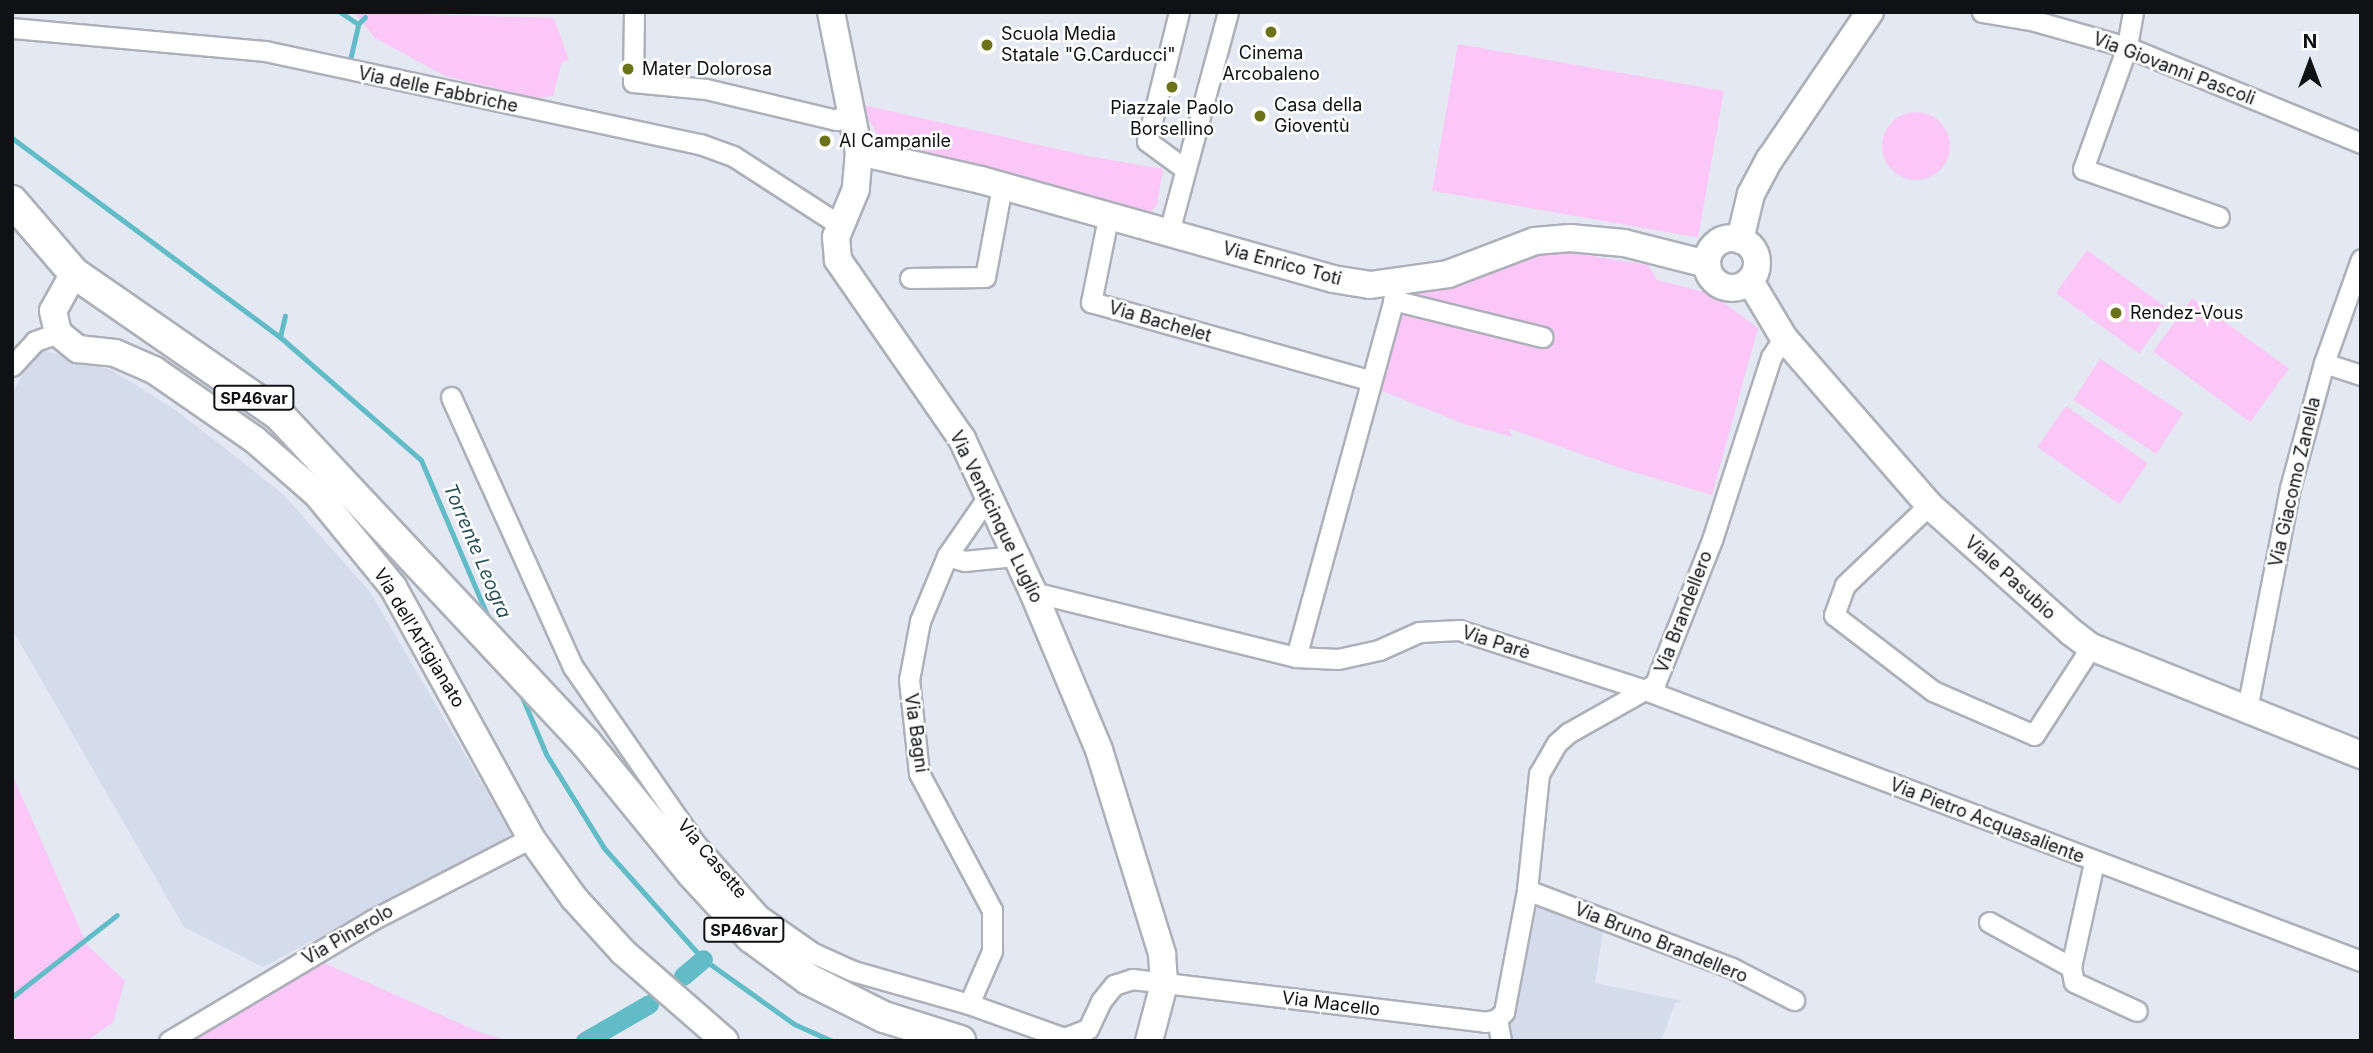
<!DOCTYPE html>
<html>
<head>
<meta charset="utf-8">
<style>
	body { margin:0 }
	#map { position:relative; width:2373px; height:1053px; overflow:hidden; background:#e4e8f2; font-family:Inter,sans-serif }
	div>[style] { position:absolute }
	.built>* { inset:0; background:#d4dbeb }
	.green>* { inset:0; background:#fac7f6; transform-origin:0 0 }
	.round { border-radius:50% }
	.stream>* { height:5px; margin:-2.5px; padding:0 2.5px; transform-origin:2.5px; border-radius:2.5px; background:#62bcc7 }
	.canal>* { height:19px; margin:-9.5px; padding:0 9.5px; transform-origin:9.5px; border-radius:9.5px; background:#62bcc7 }
	.roads { filter:drop-shadow(2px 0 #adb0b9) drop-shadow(-2px 0 #adb0b9) drop-shadow(0 2px #adb0b9) drop-shadow(0 -2px #adb0b9) }
	.street>* { height:19px; margin:-9.5px; padding:0 9.5px; transform-origin:9.5px; border-radius:9.5px; background:#fff }
	.secondary>* { height:26px; margin:-13px; padding:0 13px; transform-origin:13px; border-radius:13px; background:#fff }
	.secondary>.ring { margin:-13px; padding:0; box-sizing:content-box; background:none; border:26px solid #fff; border-radius:50% }
	.primary>* { height:30px; margin:-15px; padding:0 15px; transform-origin:15px; border-radius:15px; background:#fff }
	.dots>* { width:19px; height:19px; translate:-50% -50%; box-sizing:border-box; border:4px solid #fff; border-radius:50% }
	span { translate:-50% -50%; white-space:nowrap; text-align:center; line-height:1.15; -webkit-text-stroke:5px #fff; paint-order:stroke }
	.shield-label span { padding:2px 5px; background:#fff; border:2px solid; border-radius:5px; -webkit-text-stroke-width:0 }
	.shield-label { font-size:16px; color:#101114; font-weight:700 }
	.poi-label { font-size:18px; color:#101114 }
	.left { translate:0 -50%; text-align:left }
	.street-label { font-size:18px; color:#101114 }
	.water-label { font-size:19px; color:#264f55; font-style:italic }
	.frame { position:absolute; inset:0; border:14px solid #101114; pointer-events:none }
	.north { position:absolute; left:2275px; top:28px; width:70px; height:70px; -webkit-text-stroke:5px #fff; paint-order:stroke; rotate:0deg; font-size:19px; font-weight:700; line-height:28px; text-align:center; color:#101114 }
	.north::after { content:''; display:block; margin:auto; width:24px; height:32px; background:#101114; clip-path:polygon(50% 0,100% 100%,50% 72%,0 100%) }
</style>
</head>
<body>
<div id="map">
	<div class="built">
		<div style="clip-path:polygon(36px 348px,112px 370px,177px 411px,283px 494px,370px 592px,512px 835px,263px 967px,184px 927px,12px 629px,12px 395px)"></div>
		<div style="clip-path:polygon(1537px 902px,1604px 925px,1595px 983px,1683px 1001px,1675px 1003px,1661px 1041px,1502px 1041px,1518px 952px,1530px 941px)"></div>
	</div>
	<div class="green">
		<div style="clip-path:polygon(354px 12px,554px 18px,569px 60px,562px 62px,553px 96px,536px 98px,445px 76px,375px 38px)"></div>
		<div style="left:1458px;top:44px;width:270px;height:149px;rotate:10deg"></div>
		<div style="clip-path:polygon(859px 104px,1088px 156px,1163px 169px,1157px 205px,1151px 212px,881px 140px)"></div>
		<div class="round" style="left:1882px;top:112px;width:68px;height:68px"></div>
		<div style="left:2087px;top:250px;width:103px;height:53px;rotate:36deg"></div>
		<div style="clip-path:polygon(1561px 251px,1648px 265px,1657px 280px,1712px 294px,1758px 328px,1712px 495px,1620px 468px,1508px 428px,1513px 437px,1467px 425px,1377px 389px,1397px 313px,1410px 295px,1522px 258px)"></div>
		<div style="left:2192px;top:298px;width:120px;height:66px;rotate:36deg"></div>
		<div style="left:2100px;top:359px;width:99px;height:49px;rotate:33deg"></div>
		<div style="left:2066px;top:406px;width:100px;height:50px;rotate:35deg"></div>
		<div style="clip-path:polygon(12px 774px,87px 945px,125px 981px,113px 1022px,87px 1041px,12px 1041px)"></div>
		<div style="clip-path:polygon(317px 960px,477px 1031px,508px 1041px,186px 1041px)"></div>
	</div>
	<div class="stream">
		<div style="left:340px;top:12px;width:22px;rotate:34deg"></div>
		<div style="left:350px;top:60px;width:37px;rotate:-77deg"></div>
		<div style="left:358px;top:24px;width:10px;rotate:-45deg"></div>
		<div style="left:12px;top:138px;width:334px;rotate:36.6deg"></div>
		<div style="left:280px;top:337px;width:187px;rotate:41.1deg"></div>
		<div style="left:421px;top:460px;width:176px;rotate:66.9deg"></div>
		<div style="left:280px;top:337px;width:22px;rotate:-77deg"></div>
		<div style="left:520px;top:692px;width:67px;rotate:67.2deg"></div>
		<div style="left:546px;top:754px;width:110px;rotate:58.3deg"></div>
		<div style="left:604px;top:848px;width:149px;rotate:48.3deg"></div>
		<div style="left:703px;top:959px;width:112px;rotate:35.5deg"></div>
		<div style="left:794px;top:1024px;width:42px;rotate:24.1deg"></div>
		<div style="left:12px;top:997px;width:133px;rotate:-38deg"></div>
	</div>
	<div class="canal">
		<div style="left:683px;top:976px;width:26px;rotate:-40deg"></div>
		<div style="left:585px;top:1041px;width:74px;rotate:-30deg"></div>
	</div>
	<div class="roads">
		<div class="street">
			<div style="left:634px;top:12px;width:70px;rotate:90.8deg"></div>
			<div style="left:633px;top:82px;width:73px;rotate:5.5deg"></div>
			<div style="left:706px;top:89px;width:134px;rotate:13.4deg"></div>
			<div style="left:836px;top:120px;width:17px;rotate:-31deg"></div>
			<div style="left:1179px;top:12px;width:133px;rotate:103.9deg"></div>
			<div style="left:1147px;top:141px;width:47px;rotate:36.4deg"></div>
			<div style="left:1982px;top:12px;width:54px;rotate:9.6deg"></div>
			<div style="left:2035px;top:21px;width:96px;rotate:15.8deg"></div>
			<div style="left:2127px;top:47px;width:253px;rotate:22.3deg"></div>
			<div style="left:2133px;top:12px;width:36px;rotate:100deg"></div>
			<div style="left:2127px;top:47px;width:130px;rotate:109.8deg"></div>
			<div style="left:2083px;top:169px;width:144px;rotate:19.4deg"></div>
			<div style="left:12px;top:28px;width:254px;rotate:5.2deg"></div>
			<div style="left:265px;top:51px;width:445px;rotate:12.1deg"></div>
			<div style="left:700px;top:144px;width:35px;rotate:20deg"></div>
			<div style="left:733px;top:156px;width:129px;rotate:32.9deg"></div>
			<div style="left:1108px;top:218px;width:86px;rotate:101.4deg"></div>
			<div style="left:1091px;top:302px;width:289px;rotate:15.7deg"></div>
			<div style="left:1169px;top:232px;width:228px;rotate:-75deg"></div>
			<div style="left:910px;top:278px;width:75px;rotate:-0.8deg"></div>
			<div style="left:985px;top:277px;width:93px;rotate:-79.4deg"></div>
			<div style="left:1393px;top:300px;width:154px;rotate:13.9deg"></div>
			<div style="left:2324px;top:363px;width:39px;rotate:18deg"></div>
			<div style="left:12px;top:366px;width:34px;rotate:-47deg"></div>
			<div style="left:35px;top:341px;width:24px;rotate:-19deg"></div>
			<div style="left:451px;top:397px;width:296px;rotate:65.7deg"></div>
			<div style="left:573px;top:667px;width:213px;rotate:55.3deg"></div>
			<div style="left:694px;top:842px;width:98px;rotate:48.3deg"></div>
			<div style="left:759px;top:915px;width:66px;rotate:35.1deg"></div>
			<div style="left:813px;top:953px;width:44px;rotate:24.2deg"></div>
			<div style="left:853px;top:971px;width:121px;rotate:15.9deg"></div>
			<div style="left:969px;top:1004px;width:101px;rotate:19.7deg"></div>
			<div style="left:1064px;top:1038px;width:26px;rotate:-21deg"></div>
			<div style="left:1088px;top:1029px;width:31px;rotate:-65deg"></div>
			<div style="left:1101px;top:1001px;width:21px;rotate:-51deg"></div>
			<div style="left:1114px;top:985px;width:19px;rotate:-18deg"></div>
			<div style="left:1132px;top:979px;width:356px;rotate:6.9deg"></div>
			<div style="left:1485px;top:1022px;width:12px;rotate:-14deg"></div>
			<div style="left:1929px;top:505px;width:116px;rotate:136.4deg"></div>
			<div style="left:1845px;top:585px;width:32px;rotate:110deg"></div>
			<div style="left:1834px;top:615px;width:125px;rotate:37.5deg"></div>
			<div style="left:1933px;top:691px;width:110px;rotate:23.5deg"></div>
			<div style="left:2034px;top:735px;width:105px;rotate:-57.1deg"></div>
			<div style="left:947px;top:556px;width:18px;rotate:16deg"></div>
			<div style="left:964px;top:561px;width:51px;rotate:-5.6deg"></div>
			<div style="left:1033px;top:592px;width:271px;rotate:13.9deg"></div>
			<div style="left:1296px;top:657px;width:386px;rotate:-74.7deg"></div>
			<div style="left:1296px;top:657px;width:42px;rotate:2.7deg"></div>
			<div style="left:1338px;top:659px;width:42px;rotate:-12.4deg"></div>
			<div style="left:1379px;top:650px;width:44px;rotate:-24.2deg"></div>
			<div style="left:1419px;top:632px;width:40px;rotate:-2.9deg"></div>
			<div style="left:1459px;top:630px;width:199px;rotate:17.9deg"></div>
			<div style="left:1648px;top:691px;width:762px;rotate:20.74deg"></div>
			<div style="left:2247px;top:709px;width:225px;rotate:-79deg"></div>
			<div style="left:2290px;top:488px;width:130px;rotate:-74.8deg"></div>
			<div style="left:2324px;top:363px;width:110px;rotate:-70.4deg"></div>
			<div style="left:1527px;top:890px;width:219px;rotate:20.8deg"></div>
			<div style="left:1732px;top:968px;width:70px;rotate:27.3deg"></div>
			<div style="left:1989px;top:922px;width:94px;rotate:28.8deg"></div>
			<div style="left:2071px;top:967px;width:107px;rotate:-77.6deg"></div>
			<div style="left:2071px;top:967px;width:15px;rotate:79deg"></div>
			<div style="left:2074px;top:982px;width:69px;rotate:24.7deg"></div>
			<div style="left:969px;top:1004px;width:58px;rotate:-66.5deg"></div>
			<div style="left:992px;top:951px;width:41px;rotate:-90deg"></div>
			<div style="left:992px;top:910px;width:155px;rotate:-118.1deg"></div>
			<div style="left:919px;top:773px;width:94px;rotate:-96.1deg"></div>
			<div style="left:909px;top:680px;width:60px;rotate:-79.4deg"></div>
			<div style="left:920px;top:621px;width:70px;rotate:-67.4deg"></div>
			<div style="left:947px;top:556px;width:70px;rotate:-55.4deg"></div>
			<div style="left:169px;top:1041px;width:236px;rotate:-30.8deg"></div>
			<div style="left:372px;top:920px;width:179px;rotate:-27.3deg"></div>
			<div style="left:1501px;top:1041px;width:22px;rotate:-100deg"></div>
			<div style="left:1497px;top:1019px;width:10px;rotate:-45deg"></div>
			<div style="left:1504px;top:1012px;width:124px;rotate:-79.3deg"></div>
			<div style="left:1527px;top:890px;width:117px;rotate:-84.1deg"></div>
			<div style="left:1539px;top:774px;width:36px;rotate:-60deg"></div>
			<div style="left:1557px;top:743px;width:15px;rotate:-42deg"></div>
			<div style="left:1568px;top:733px;width:100px;rotate:-29.4deg"></div>
			<div style="left:1655px;top:684px;width:155px;rotate:-68.4deg"></div>
			<div style="left:1712px;top:540px;width:192px;rotate:-72.1deg"></div>
			<div style="left:1771px;top:357px;width:23px;rotate:-56deg"></div>
		</div>
		<div class="secondary">
			<div style="left:831px;top:12px;width:143px;rotate:78.7deg"></div>
			<div style="left:859px;top:152px;width:37px;rotate:95deg"></div>
			<div style="left:856px;top:189px;width:52px;rotate:112.6deg"></div>
			<div style="left:836px;top:237px;width:23px;rotate:85deg"></div>
			<div style="left:838px;top:260px;width:218px;rotate:55.3deg"></div>
			<div style="left:962px;top:439px;width:169px;rotate:65.1deg"></div>
			<div style="left:1033px;top:592px;width:171px;rotate:67.3deg"></div>
			<div style="left:1099px;top:750px;width:214px;rotate:72.8deg"></div>
			<div style="left:1162px;top:954px;width:30px;rotate:86deg"></div>
			<div style="left:1164px;top:984px;width:59px;rotate:104.7deg"></div>
			<div style="left:859px;top:152px;width:125px;rotate:12.9deg"></div>
			<div style="left:981px;top:180px;width:366px;rotate:15.7deg"></div>
			<div style="left:1333px;top:279px;width:37px;rotate:9deg"></div>
			<div style="left:1370px;top:285px;width:79px;rotate:-8deg"></div>
			<div style="left:1448px;top:274px;width:93px;rotate:-20.8deg"></div>
			<div style="left:1535px;top:241px;width:35px;rotate:-5deg"></div>
			<div style="left:1570px;top:238px;width:54px;rotate:5.3deg"></div>
			<div style="left:1624px;top:243px;width:86px;rotate:14.2deg"></div>
			<div class="ring" style="left:1707px;top:238px;width:24px;height:24px"></div>
			<div style="left:1740px;top:240px;width:47px;rotate:-76.6deg"></div>
			<div style="left:1751px;top:194px;width:40px;rotate:-62deg"></div>
			<div style="left:1770px;top:159px;width:178px;rotate:-55.8deg"></div>
			<div style="left:74px;top:273px;width:43px;rotate:118.9deg"></div>
			<div style="left:53px;top:311px;width:23px;rotate:77deg"></div>
			<div style="left:58px;top:333px;width:26px;rotate:39deg"></div>
			<div style="left:78px;top:349px;width:37px;rotate:6deg"></div>
			<div style="left:115px;top:353px;width:43px;rotate:23.6deg"></div>
			<div style="left:154px;top:370px;width:123px;rotate:34.7deg"></div>
			<div style="left:255px;top:440px;width:82px;rotate:41.1deg"></div>
			<div style="left:317px;top:494px;width:120px;rotate:50.7deg"></div>
			<div style="left:393px;top:587px;width:286px;rotate:61.2deg"></div>
			<div style="left:531px;top:838px;width:74px;rotate:54.4deg"></div>
			<div style="left:574px;top:898px;width:73px;rotate:47.8deg"></div>
			<div style="left:623px;top:952px;width:135px;rotate:41.1deg"></div>
			<div style="left:1750px;top:281px;width:66px;rotate:59.2deg"></div>
			<div style="left:1784px;top:338px;width:221px;rotate:49deg"></div>
			<div style="left:1929px;top:505px;width:191px;rotate:41.8deg"></div>
			<div style="left:2071px;top:632px;width:25px;rotate:37deg"></div>
			<div style="left:2091px;top:647px;width:291px;rotate:21.8deg"></div>
		</div>
		<div class="primary">
			<div style="left:12px;top:201px;width:95px;rotate:49.3deg"></div>
			<div style="left:74px;top:273px;width:249px;rotate:34.7deg"></div>
			<div style="left:279px;top:415px;width:449px;rotate:46.9deg"></div>
			<div style="left:586px;top:743px;width:169px;rotate:50.8deg"></div>
			<div style="left:693px;top:874px;width:86px;rotate:47.4deg"></div>
			<div style="left:751px;top:937px;width:71px;rotate:36.4deg"></div>
			<div style="left:808px;top:979px;width:85px;rotate:26.6deg"></div>
			<div style="left:884px;top:1017px;width:80px;rotate:17.5deg"></div>
		</div>
	</div>
	<div class="dots">
		<div style="left:1271px;top:32px;background:#6b7219"></div>
		<div style="left:987px;top:45px;background:#6b7219"></div>
		<div style="left:628px;top:69px;background:#6b7219"></div>
		<div style="left:1172px;top:87px;background:#6b7219"></div>
		<div style="left:1260px;top:116px;background:#6b7219"></div>
		<div style="left:825px;top:141px;background:#6b7219"></div>
		<div style="left:2116px;top:313px;background:#6b7219"></div>
	</div>
	<div class="shield-label">
		<span style="left:254px;top:398px">SP46var</span>
		<span style="left:744px;top:930px">SP46var</span>
	</div>
	<div class="poi-label">
		<span class="left" style="left:1001px;top:45px">Scuola Media<br>Statale "G.Carducci"</span>
		<span style="left:1271px;top:64px">Cinema<br>Arcobaleno</span>
		<span class="left" style="left:642px;top:69px">Mater Dolorosa</span>
		<span class="left" style="left:1274px;top:116px">Casa della<br>Gioventù</span>
		<span style="left:1172px;top:119px">Piazzale Paolo<br>Borsellino</span>
		<span class="left" style="left:839px;top:141px">Al Campanile</span>
		<span class="left" style="left:2130px;top:313px">Rendez-Vous</span>
	</div>
	<div class="street-label">
		<span style="left:2174px;top:69px;rotate:21deg">Via Giovanni Pascoli</span>
		<span style="left:438px;top:90px;rotate:12deg">Via delle Fabbriche</span>
		<span style="left:1282px;top:264px;rotate:15deg">Via Enrico Toti</span>
		<span style="left:1160px;top:322px;rotate:16deg">Via Bachelet</span>
		<span style="left:2295px;top:482px;rotate:-77deg">Via Giacomo Zanella</span>
		<span style="left:996px;top:517px;rotate:64deg">Via Venticinque Luglio</span>
		<span style="left:2010px;top:578px;rotate:42deg">Viale Pasubio</span>
		<span style="left:1684px;top:612px;rotate:-69deg">Via Brandellero</span>
		<span style="left:419px;top:638px;rotate:59deg">Via dell'Artigianato</span>
		<span style="left:1496px;top:643px;rotate:18deg">Via Parè</span>
		<span style="left:916px;top:733px;rotate:82deg">Via Bagni</span>
		<span style="left:1987px;top:821px;rotate:21deg">Via Pietro Acquasaliente</span>
		<span style="left:712px;top:859px;rotate:50deg">Via Casette</span>
		<span style="left:348px;top:935px;rotate:-30deg">Via Pinerolo</span>
		<span style="left:1661px;top:943px;rotate:22deg">Via Bruno Brandellero</span>
		<span style="left:1331px;top:1004px;rotate:7deg">Via Macello</span>
	</div>
	<div class="water-label">
		<span style="left:477px;top:551px;rotate:67deg">Torrente Leogra</span>
	</div>
	<div class="frame"></div>
	<div class="north">N</div>
</div>
</body>
</html>
